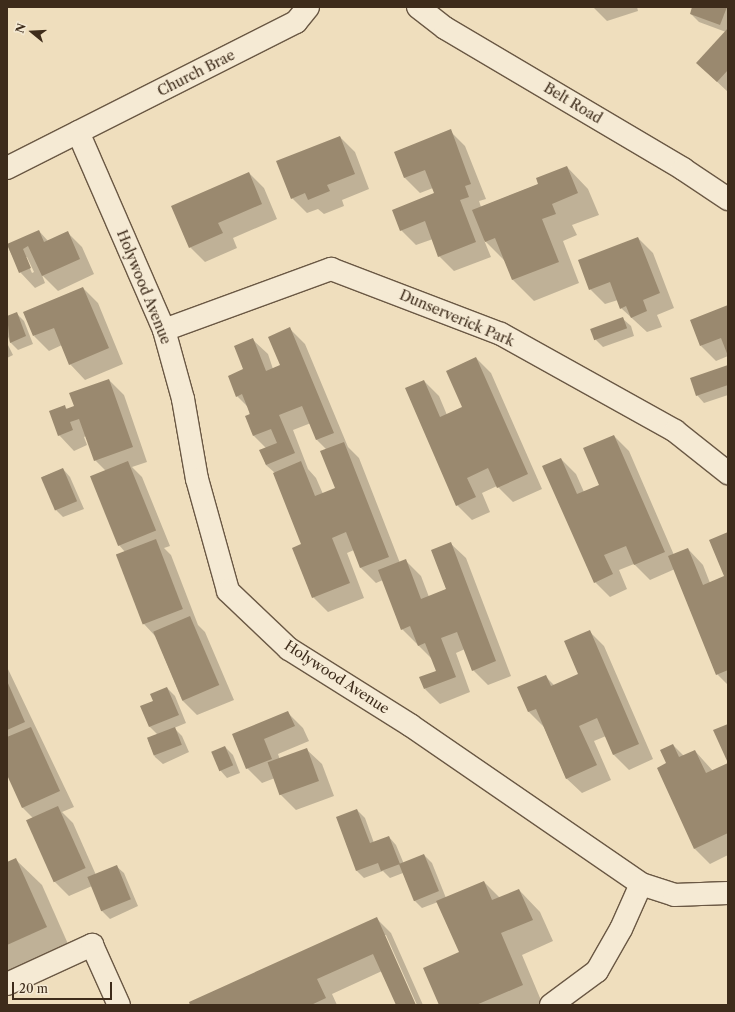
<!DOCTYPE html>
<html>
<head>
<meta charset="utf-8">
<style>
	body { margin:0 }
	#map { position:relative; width:735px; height:1012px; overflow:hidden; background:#efdebd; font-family:"Libre Caslon Text",serif }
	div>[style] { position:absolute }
	.shadow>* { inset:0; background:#0003 }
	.building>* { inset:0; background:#9a896f; transform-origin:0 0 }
	.roads { filter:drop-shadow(1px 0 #6a5844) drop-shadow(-1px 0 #6a5844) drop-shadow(0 1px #6a5844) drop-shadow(0 -1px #6a5844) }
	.street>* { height:22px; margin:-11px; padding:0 11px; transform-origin:11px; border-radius:11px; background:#f5ead4 }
	.secondary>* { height:22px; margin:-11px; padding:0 11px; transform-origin:11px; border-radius:11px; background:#f5ead4 }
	span { translate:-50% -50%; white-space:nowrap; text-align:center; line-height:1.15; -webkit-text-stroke:3px #f5ead4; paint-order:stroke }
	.street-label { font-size:14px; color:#3e2c1b }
	.frame { position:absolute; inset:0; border:8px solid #3e2c1b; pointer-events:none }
	.north { position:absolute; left:12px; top:12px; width:40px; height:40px; -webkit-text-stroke:3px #f5ead4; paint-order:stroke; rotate:288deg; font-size:11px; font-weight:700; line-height:16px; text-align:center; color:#3e2c1b }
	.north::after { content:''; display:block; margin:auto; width:14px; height:18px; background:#3e2c1b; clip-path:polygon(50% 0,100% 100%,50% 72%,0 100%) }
	.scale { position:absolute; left:12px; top:982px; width:100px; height:18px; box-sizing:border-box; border:2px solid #3e2c1b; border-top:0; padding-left:5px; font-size:12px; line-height:14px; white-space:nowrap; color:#3e2c1b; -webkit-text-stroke:3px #f5ead4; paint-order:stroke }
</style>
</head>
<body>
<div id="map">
	<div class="shadow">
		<div style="clip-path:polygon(593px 7px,637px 7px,638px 11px,607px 21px)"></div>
		<div style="clip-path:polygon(694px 7px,728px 7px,728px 92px,697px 63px,726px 32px,699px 22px,691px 14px)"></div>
		<div style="clip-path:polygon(450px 131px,465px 146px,486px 199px,479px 201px,481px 207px,539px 184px,567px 167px,588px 189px,599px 215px,572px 225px,577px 235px,563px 241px,579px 283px,534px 301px,513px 280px,505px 261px,484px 240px,491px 257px,454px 271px,439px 256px,433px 239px,416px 245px,401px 230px,436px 194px,433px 188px,420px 193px,405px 178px,395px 152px)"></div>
		<div style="clip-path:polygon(340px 137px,355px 152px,369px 189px,342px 200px,344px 206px,324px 214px,318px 209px,307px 213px,292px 198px)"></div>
		<div style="clip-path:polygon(249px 173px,264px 188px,277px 219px,233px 238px,237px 248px,205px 262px,190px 247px)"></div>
		<div style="clip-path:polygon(evenodd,39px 231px,48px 241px,67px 232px,82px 247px,94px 274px,58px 291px,42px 275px,45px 283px,35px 288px,20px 272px,7px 245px,39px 231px,25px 257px,27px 257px,34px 272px,32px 273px,25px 257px)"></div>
		<div style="clip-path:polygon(638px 238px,653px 253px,674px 308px,657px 315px,662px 327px,647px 332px,621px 308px,618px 300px,605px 304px,590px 289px)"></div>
		<div style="clip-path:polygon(83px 288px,98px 303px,123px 364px,85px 380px,70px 364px,62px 345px,49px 351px,34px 336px)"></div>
		<div style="clip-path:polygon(728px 306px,728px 356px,716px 361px,701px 346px)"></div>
		<div style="clip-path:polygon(16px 313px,24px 321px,33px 344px,18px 350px,10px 342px,7px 334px,7px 317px)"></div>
		<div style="clip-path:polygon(623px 319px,631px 326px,634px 336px,603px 347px,596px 340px,593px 330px)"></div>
		<div style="clip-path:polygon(evenodd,290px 329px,305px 344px,348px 447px,359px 458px,400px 563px,406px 561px,421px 576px,429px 597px,447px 589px,450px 543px,466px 558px,511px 676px,488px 685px,473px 670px,465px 649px,456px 653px,470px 692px,440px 704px,425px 689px,438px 671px,433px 660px,402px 629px,383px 580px,376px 583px,361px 568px,354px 550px,347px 553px,364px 598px,328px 612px,313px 597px,302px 545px,275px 473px,266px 465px,261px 451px,267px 449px,254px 436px,248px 407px,237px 396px,229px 376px,245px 370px,252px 339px,268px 354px,273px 369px,281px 366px,290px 329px,311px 423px,317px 440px,327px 450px,336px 489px,323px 494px,316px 478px,308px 469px,293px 430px,311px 423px)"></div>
		<div style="clip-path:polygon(7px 343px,13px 355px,7px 358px)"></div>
		<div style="clip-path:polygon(476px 358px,491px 373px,542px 489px,513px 502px,497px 486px,482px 493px,490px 512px,472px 520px,457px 505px,424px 381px,439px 396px,447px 415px,463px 408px)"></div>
		<div style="clip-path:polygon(728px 366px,728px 395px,704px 403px,697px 395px)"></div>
		<div style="clip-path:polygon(109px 380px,124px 395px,147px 462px,132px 467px,142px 477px,170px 546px,164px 548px,171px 555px,198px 625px,205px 632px,234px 700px,197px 715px,182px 700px,156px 637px,144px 624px,117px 555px,125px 552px,119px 545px,106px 471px,95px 460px,86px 436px,84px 437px,87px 445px,74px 451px,59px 435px,64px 406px,68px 410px,76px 407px)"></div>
		<div style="clip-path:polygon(614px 436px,629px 451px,674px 555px,688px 549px,703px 565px,710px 583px,725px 577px,728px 533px,728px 685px,717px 674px,675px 569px,650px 580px,634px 564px,619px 570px,627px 589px,610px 597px,595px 582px,561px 459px,576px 474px,584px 492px,600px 485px)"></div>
		<div style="clip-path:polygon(63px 469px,70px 477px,84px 509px,63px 517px,56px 510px,42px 477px)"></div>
		<div style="clip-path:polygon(589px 631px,604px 646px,653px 759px,629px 770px,614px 755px,606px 736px,594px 741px,611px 780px,582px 793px,566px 778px,544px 727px,529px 712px,519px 688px,545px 676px,555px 686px,579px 675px)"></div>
		<div style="clip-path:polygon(7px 667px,74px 807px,62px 812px,73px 823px,96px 875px,116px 866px,124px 873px,138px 906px,110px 919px,102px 911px,92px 886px,69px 896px,54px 881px,33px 818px,23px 808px,7px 772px)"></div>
		<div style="clip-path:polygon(167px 688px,175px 696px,186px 723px,174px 728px,182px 736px,189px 752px,163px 764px,155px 757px,148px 740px,158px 735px,150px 727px,141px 707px,154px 701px)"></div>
		<div style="clip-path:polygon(288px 713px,303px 728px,309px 741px,278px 754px,280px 760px,306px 749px,322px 764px,334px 796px,296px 810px,281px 795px,275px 778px,262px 783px,247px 768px,233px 735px)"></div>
		<div style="clip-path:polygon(673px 745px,684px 756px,695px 751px,713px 771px,728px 765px,728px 855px,710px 864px,695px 849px,667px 764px)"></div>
		<div style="clip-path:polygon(225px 747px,233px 755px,240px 773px,227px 778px,220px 770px)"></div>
		<div style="clip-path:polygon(357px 810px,365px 818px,374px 843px,389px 837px,396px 845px,404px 864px,424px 855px,432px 863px,446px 898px,484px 882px,500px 898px,519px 890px,540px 912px,553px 941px,522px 955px,543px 1005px,440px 1005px,460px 953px,438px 902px,422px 908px,415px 901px,403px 873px,390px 878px,383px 871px,364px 878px,357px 871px)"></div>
		<div style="clip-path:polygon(15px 859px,42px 885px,72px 953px,7px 983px,7px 863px)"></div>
		<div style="clip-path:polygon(376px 918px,391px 933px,423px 1005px,417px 1005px,386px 935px,384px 935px,415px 1005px,397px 1005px,382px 971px,332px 994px,337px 1005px,191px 1005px)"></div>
	</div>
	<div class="building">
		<div style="clip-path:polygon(692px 7px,727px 7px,720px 25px,690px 14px)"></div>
		<div style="clip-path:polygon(728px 28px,728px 70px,717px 82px,696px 63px)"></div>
		<div style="clip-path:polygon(451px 129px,471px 184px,465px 186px,469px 197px,460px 200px,476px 242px,438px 257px,425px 221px,400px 231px,392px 210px,434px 193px,425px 170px,404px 178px,394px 152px)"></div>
		<div style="clip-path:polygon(340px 136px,355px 174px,327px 185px,330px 191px,308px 200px,305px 193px,291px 199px,276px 161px)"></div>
		<div style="clip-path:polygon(567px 166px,578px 193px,552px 204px,556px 214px,542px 219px,559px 262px,512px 280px,495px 238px,485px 242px,472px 210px,538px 184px,536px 178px)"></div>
		<div style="clip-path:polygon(249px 172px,262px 204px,218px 223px,223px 233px,189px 248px,171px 206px)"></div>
		<div style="clip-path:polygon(39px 230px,44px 242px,68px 231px,80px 259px,42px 276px,28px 246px,23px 249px,31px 268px,19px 273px,7px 244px)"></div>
		<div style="clip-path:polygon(638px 237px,660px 293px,643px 300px,647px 311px,631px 318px,626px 306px,620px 309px,610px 282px,589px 290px,578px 260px)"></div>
		<div style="clip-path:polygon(83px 287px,109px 348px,69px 365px,54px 328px,33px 336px,23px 312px)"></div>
		<div style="clip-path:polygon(728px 305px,728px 356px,721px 338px,700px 346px,690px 320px)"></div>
		<div style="clip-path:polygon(17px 312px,26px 336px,10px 343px,7px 316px)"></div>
		<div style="left:623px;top:317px;width:12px;height:35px;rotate:70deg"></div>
		<div style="clip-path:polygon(290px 327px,334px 433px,316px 440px,302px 406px,279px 415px,295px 453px,266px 465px,259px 450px,277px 443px,271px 429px,253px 436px,245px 416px,250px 414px,242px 394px,236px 397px,228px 376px,243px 369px,234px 346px,253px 338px,266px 371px,280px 365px,268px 337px)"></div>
		<div style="clip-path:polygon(476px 357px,528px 474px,497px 488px,488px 468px,467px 478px,476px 497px,456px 506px,405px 388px,424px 380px,440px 417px,462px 407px,446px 371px)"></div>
		<div style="clip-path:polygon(728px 365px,728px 385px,696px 396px,690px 378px)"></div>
		<div style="clip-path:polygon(109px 379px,133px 447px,94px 461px,79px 419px,70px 422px,73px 430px,58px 436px,49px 411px,65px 405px,66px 409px,74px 406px,69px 393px)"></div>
		<div style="clip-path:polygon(614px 435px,665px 552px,634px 565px,626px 546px,604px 555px,613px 574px,594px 583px,542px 466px,561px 458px,577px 494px,599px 485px,583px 448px)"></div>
		<div style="clip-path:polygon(344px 442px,389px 557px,360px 568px,346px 532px,332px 538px,350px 583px,312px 598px,292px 548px,301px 544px,273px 473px,301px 461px,315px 496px,335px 488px,320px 451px)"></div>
		<div style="left:128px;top:461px;width:75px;height:41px;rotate:68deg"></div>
		<div style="left:63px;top:468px;width:36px;height:24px;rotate:67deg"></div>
		<div style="clip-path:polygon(728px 532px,728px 670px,716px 675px,668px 556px,688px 548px,703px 585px,724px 576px,709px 540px)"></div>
		<div style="left:156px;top:539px;width:75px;height:43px;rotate:69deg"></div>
		<div style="clip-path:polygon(451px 542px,496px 661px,472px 671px,457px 632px,441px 638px,456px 677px,424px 689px,419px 677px,436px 671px,425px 643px,418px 646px,410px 626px,401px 630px,378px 570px,406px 559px,421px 599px,446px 589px,431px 550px)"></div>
		<div style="left:190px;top:616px;width:75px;height:40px;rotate:67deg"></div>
		<div style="clip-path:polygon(590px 630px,639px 744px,613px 755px,597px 718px,579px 726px,597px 765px,566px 779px,536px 709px,528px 712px,517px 687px,546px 675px,551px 686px,578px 674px,564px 641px)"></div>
		<div style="clip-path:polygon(7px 681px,25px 722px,7px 730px)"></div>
		<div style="clip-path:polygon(167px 687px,179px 715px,149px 727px,140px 706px,153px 701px,150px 694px)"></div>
		<div style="clip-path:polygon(288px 711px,295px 726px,264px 739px,272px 759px,246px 769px,232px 734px)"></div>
		<div style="clip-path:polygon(728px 724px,728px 763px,713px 730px)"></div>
		<div style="clip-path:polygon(31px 727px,60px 791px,22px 808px,7px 775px,7px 737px)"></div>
		<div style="left:175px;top:727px;width:19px;height:30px;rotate:69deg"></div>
		<div style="clip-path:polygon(673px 744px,679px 757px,695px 750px,706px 773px,728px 763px,728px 833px,694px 849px,657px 768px,666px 763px,660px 750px)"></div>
		<div style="left:225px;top:746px;width:21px;height:15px;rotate:67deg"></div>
		<div style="left:307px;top:748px;width:35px;height:42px;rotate:70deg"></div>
		<div style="left:58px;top:806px;width:68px;height:35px;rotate:66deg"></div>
		<div style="clip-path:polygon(357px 809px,370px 843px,389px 836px,400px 864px,381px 871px,378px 863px,356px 871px,336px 817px)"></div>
		<div style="left:424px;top:854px;width:40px;height:27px;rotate:68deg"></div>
		<div style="clip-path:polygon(16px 858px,47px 927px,7px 945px,7px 862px)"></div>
		<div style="left:117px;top:865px;width:37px;height:32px;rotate:68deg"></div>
		<div style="clip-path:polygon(484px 881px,492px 900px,519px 889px,533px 920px,501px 933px,523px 985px,476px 1005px,439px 1005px,423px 968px,459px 952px,436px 901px)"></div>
		<div style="clip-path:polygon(377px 917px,416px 1005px,396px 1005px,373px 954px,317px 979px,326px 998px,311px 1005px,190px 1005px,189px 1002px)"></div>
	</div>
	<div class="roads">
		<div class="street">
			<div style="left:78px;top:132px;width:216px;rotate:66.5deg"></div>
			<div style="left:164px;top:330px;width:72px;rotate:74.6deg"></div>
			<div style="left:183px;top:399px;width:81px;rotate:80.1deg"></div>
			<div style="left:197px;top:479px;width:116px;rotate:74.5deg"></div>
			<div style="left:228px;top:591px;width:84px;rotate:43.6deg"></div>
			<div style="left:289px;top:649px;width:143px;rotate:32.1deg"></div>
			<div style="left:410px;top:725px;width:280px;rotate:34.5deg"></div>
			<div style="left:641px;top:884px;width:35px;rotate:18deg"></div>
			<div style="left:674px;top:895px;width:54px;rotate:-2.1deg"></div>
			<div style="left:164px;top:330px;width:178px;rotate:-20.1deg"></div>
			<div style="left:331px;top:269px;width:182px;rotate:20.9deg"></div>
			<div style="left:501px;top:334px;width:199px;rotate:29.1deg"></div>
			<div style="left:675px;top:431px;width:68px;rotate:38.4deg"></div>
			<div style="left:7px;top:984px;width:94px;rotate:-24.6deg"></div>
			<div style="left:92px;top:945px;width:66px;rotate:65.8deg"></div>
			<div style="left:551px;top:1005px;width:57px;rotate:-36.5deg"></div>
			<div style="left:597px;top:971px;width:48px;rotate:-60.3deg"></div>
			<div style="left:621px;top:929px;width:49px;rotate:-66deg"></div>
		</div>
		<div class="secondary">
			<div style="left:418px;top:7px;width:34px;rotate:38deg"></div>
			<div style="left:445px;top:28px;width:277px;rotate:30.6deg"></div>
			<div style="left:683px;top:169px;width:54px;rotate:33.7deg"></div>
			<div style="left:7px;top:168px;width:324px;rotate:-26.8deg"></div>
			<div style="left:296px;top:22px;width:19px;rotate:-51deg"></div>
		</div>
	</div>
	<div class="street-label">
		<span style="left:196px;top:73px;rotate:-27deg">Church Brae</span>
		<span style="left:573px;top:103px;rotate:31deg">Belt Road</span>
		<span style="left:144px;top:287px;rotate:68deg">Holywood Avenue</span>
		<span style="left:457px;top:318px;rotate:23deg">Dunserverick Park</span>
		<span style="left:337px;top:677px;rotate:33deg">Holywood Avenue</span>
	</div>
	<div class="frame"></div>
	<div class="north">N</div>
	<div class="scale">20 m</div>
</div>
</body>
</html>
